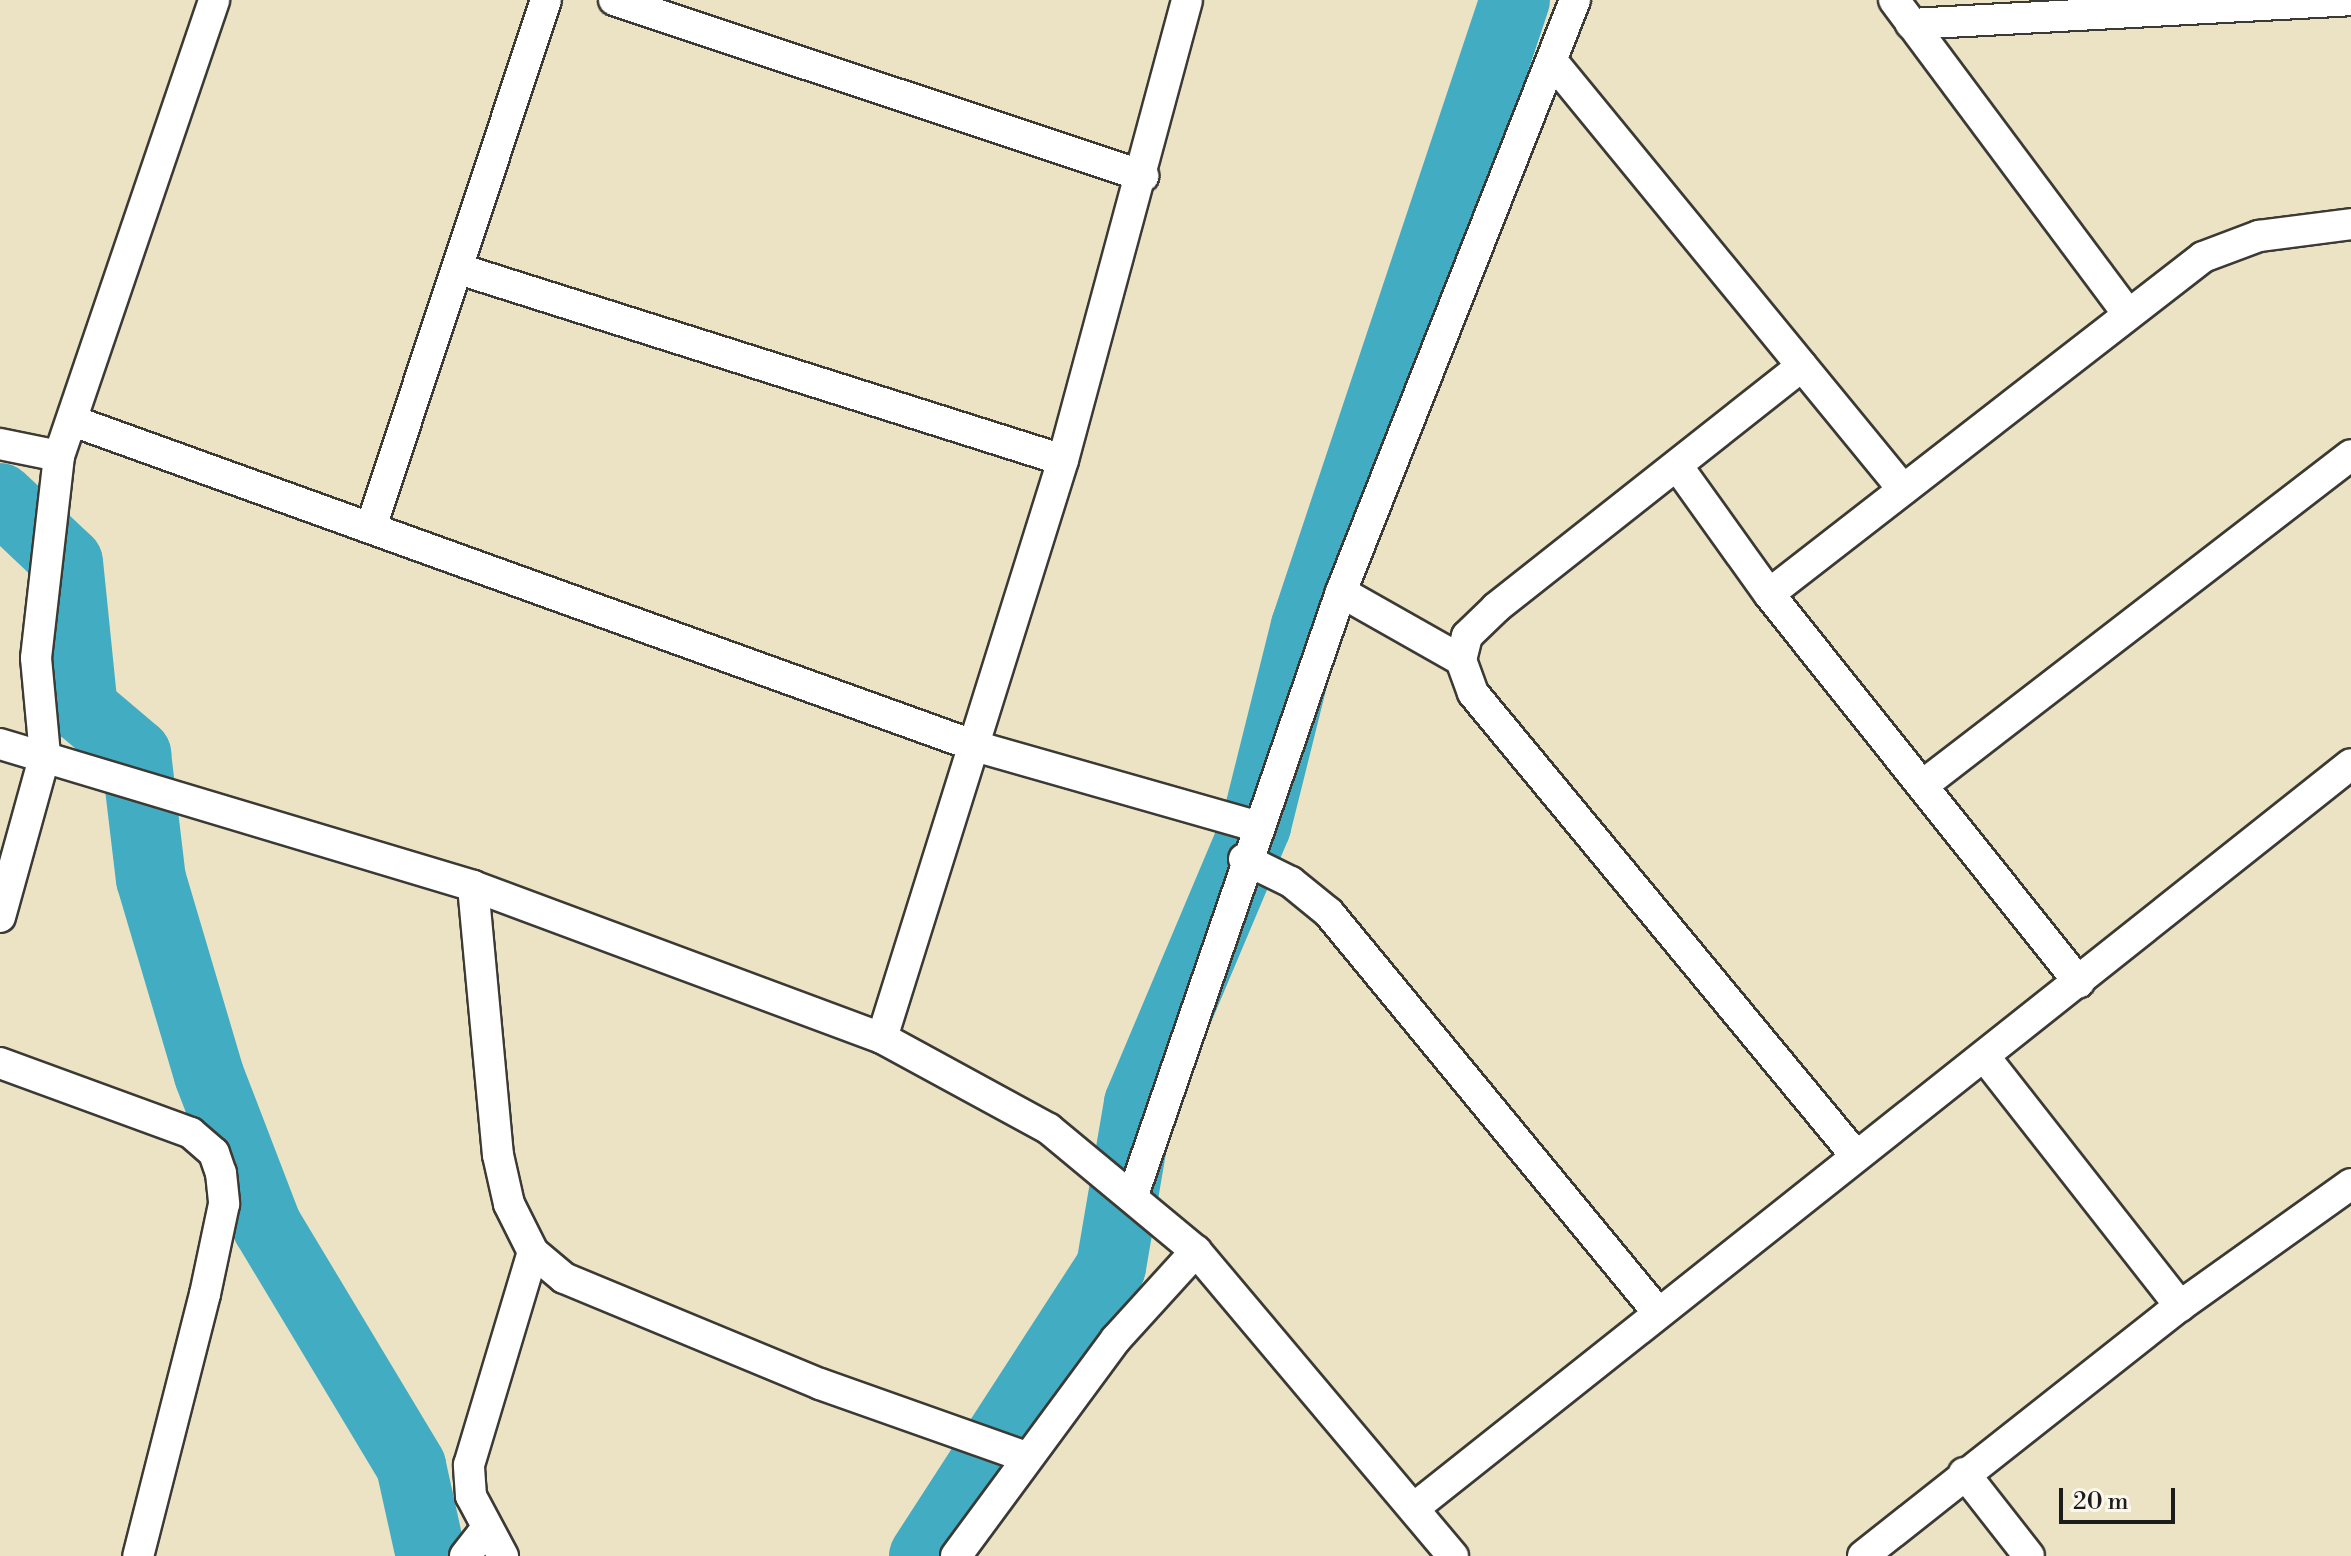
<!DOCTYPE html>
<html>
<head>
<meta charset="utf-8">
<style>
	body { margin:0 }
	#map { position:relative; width:2351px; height:1556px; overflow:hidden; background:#ece3c4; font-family:"Libre Bodoni",serif }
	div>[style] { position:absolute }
	.river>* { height:70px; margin:-35px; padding:0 35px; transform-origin:35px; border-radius:35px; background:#42acc2 }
	.roads { filter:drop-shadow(2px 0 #3b3a35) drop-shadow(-2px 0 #3b3a35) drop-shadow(0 2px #3b3a35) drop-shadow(0 -2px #3b3a35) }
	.street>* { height:30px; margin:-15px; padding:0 15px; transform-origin:15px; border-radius:15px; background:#fff }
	span { translate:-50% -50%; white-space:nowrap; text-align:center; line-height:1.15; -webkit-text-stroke:7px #fbf7ec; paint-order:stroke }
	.scale { position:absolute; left:2059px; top:1488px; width:116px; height:36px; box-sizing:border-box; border:4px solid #1c1c1c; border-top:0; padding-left:10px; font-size:24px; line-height:28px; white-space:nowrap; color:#1c1c1c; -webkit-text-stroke:6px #fbf7ec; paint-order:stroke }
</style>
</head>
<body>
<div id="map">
	<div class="river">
		<div style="left:0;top:498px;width:93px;rotate:43.3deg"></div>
		<div style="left:68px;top:562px;width:148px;rotate:84.2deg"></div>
		<div style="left:83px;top:709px;width:70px;rotate:40.3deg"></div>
		<div style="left:136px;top:754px;width:126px;rotate:83.2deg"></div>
		<div style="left:151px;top:879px;width:204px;rotate:73.5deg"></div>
		<div style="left:209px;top:1075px;width:162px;rotate:69deg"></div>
		<div style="left:267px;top:1226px;width:280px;rotate:59deg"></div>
		<div style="left:411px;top:1466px;width:92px;rotate:77.5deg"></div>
		<div style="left:924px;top:1556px;width:344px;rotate:-57.1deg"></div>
		<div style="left:1111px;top:1267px;width:166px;rotate:-80.3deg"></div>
		<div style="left:1139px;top:1103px;width:301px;rotate:-67.1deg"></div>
		<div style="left:1256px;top:826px;width:206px;rotate:-76deg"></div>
		<div style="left:1306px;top:626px;width:660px;rotate:-71.54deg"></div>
	</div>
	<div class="roads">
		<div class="street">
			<div style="left:614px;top:0;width:558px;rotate:18.4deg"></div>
			<div style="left:1894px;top:0;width:390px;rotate:53.3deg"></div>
			<div style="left:1911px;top:24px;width:440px;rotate:-3.1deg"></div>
			<div style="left:1552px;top:61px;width:554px;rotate:50.65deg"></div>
			<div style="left:459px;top:269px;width:633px;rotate:17.55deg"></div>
			<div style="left:1802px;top:366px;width:390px;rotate:141.7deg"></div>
			<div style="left:1496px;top:608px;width:40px;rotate:136deg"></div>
			<div style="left:1467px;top:636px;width:25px;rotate:104deg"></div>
			<div style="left:1461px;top:660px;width:35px;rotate:70deg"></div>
			<div style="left:1473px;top:693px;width:601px;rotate:50.4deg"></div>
			<div style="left:73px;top:421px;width:962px;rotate:19.81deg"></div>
			<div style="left:978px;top:747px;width:289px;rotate:15.9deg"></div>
			<div style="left:0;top:444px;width:60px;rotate:11.5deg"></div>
			<div style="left:1678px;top:467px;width:156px;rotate:54.4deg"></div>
			<div style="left:1769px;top:594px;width:497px;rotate:51.4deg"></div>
			<div style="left:372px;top:524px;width:552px;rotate:-71.63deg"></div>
			<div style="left:1341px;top:592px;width:138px;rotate:29.5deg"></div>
			<div style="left:1769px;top:594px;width:549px;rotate:-37.83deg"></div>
			<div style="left:2203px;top:257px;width:60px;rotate:-20.6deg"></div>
			<div style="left:2259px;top:236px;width:93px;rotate:-7.4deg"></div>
			<div style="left:0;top:744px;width:494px;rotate:16.7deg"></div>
			<div style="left:473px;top:886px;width:436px;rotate:20.4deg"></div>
			<div style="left:882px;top:1038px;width:190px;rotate:28.6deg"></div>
			<div style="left:1049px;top:1129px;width:191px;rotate:39.7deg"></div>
			<div style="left:1196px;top:1251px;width:399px;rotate:49.9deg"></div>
			<div style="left:1923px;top:785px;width:540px;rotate:-37.63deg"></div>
			<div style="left:1244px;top:859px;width:52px;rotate:26.1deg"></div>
			<div style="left:1291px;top:882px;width:49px;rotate:39.2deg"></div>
			<div style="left:1329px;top:913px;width:514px;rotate:50.52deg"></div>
			<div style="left:473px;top:886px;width:270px;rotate:84.7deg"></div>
			<div style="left:498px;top:1155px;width:50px;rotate:77.3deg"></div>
			<div style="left:509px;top:1204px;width:54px;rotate:63.4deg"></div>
			<div style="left:533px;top:1252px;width:40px;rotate:40deg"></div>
			<div style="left:564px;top:1278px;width:277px;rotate:22.5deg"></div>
			<div style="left:820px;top:1384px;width:219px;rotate:19.5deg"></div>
			<div style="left:0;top:917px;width:168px;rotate:-74.5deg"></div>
			<div style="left:45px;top:755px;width:97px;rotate:-95.3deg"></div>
			<div style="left:36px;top:658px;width:203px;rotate:-83.5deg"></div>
			<div style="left:59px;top:456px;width:482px;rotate:-71.2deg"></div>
			<div style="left:882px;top:1038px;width:606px;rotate:-72.61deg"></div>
			<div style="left:1063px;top:460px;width:476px;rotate:-74.9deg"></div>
			<div style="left:1984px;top:1056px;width:318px;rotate:51.9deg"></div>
			<div style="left:0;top:1063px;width:203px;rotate:20.1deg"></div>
			<div style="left:191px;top:1133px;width:30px;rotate:41deg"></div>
			<div style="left:214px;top:1153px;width:21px;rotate:71deg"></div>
			<div style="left:221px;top:1173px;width:31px;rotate:84deg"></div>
			<div style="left:224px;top:1204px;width:92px;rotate:101.9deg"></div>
			<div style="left:205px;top:1294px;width:270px;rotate:104.3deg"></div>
			<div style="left:1133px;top:1195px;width:638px;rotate:-70.97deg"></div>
			<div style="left:1341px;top:592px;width:637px;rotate:-68.43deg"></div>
			<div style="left:1964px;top:1473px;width:105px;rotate:51.9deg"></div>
			<div style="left:1414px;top:1508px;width:1196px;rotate:-38.45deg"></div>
			<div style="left:465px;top:1556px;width:33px;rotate:-52deg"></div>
			<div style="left:503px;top:1556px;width:68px;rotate:-118.1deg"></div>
			<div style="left:471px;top:1496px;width:31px;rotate:-94deg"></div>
			<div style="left:469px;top:1465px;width:222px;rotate:-73.3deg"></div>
			<div style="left:956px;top:1556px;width:270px;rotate:-53.6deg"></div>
			<div style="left:1116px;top:1339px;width:119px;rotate:-47.7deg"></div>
			<div style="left:1863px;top:1556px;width:404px;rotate:-38.3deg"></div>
			<div style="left:2180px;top:1306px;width:210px;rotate:-35.5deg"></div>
		</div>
	</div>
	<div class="scale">20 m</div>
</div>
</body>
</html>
